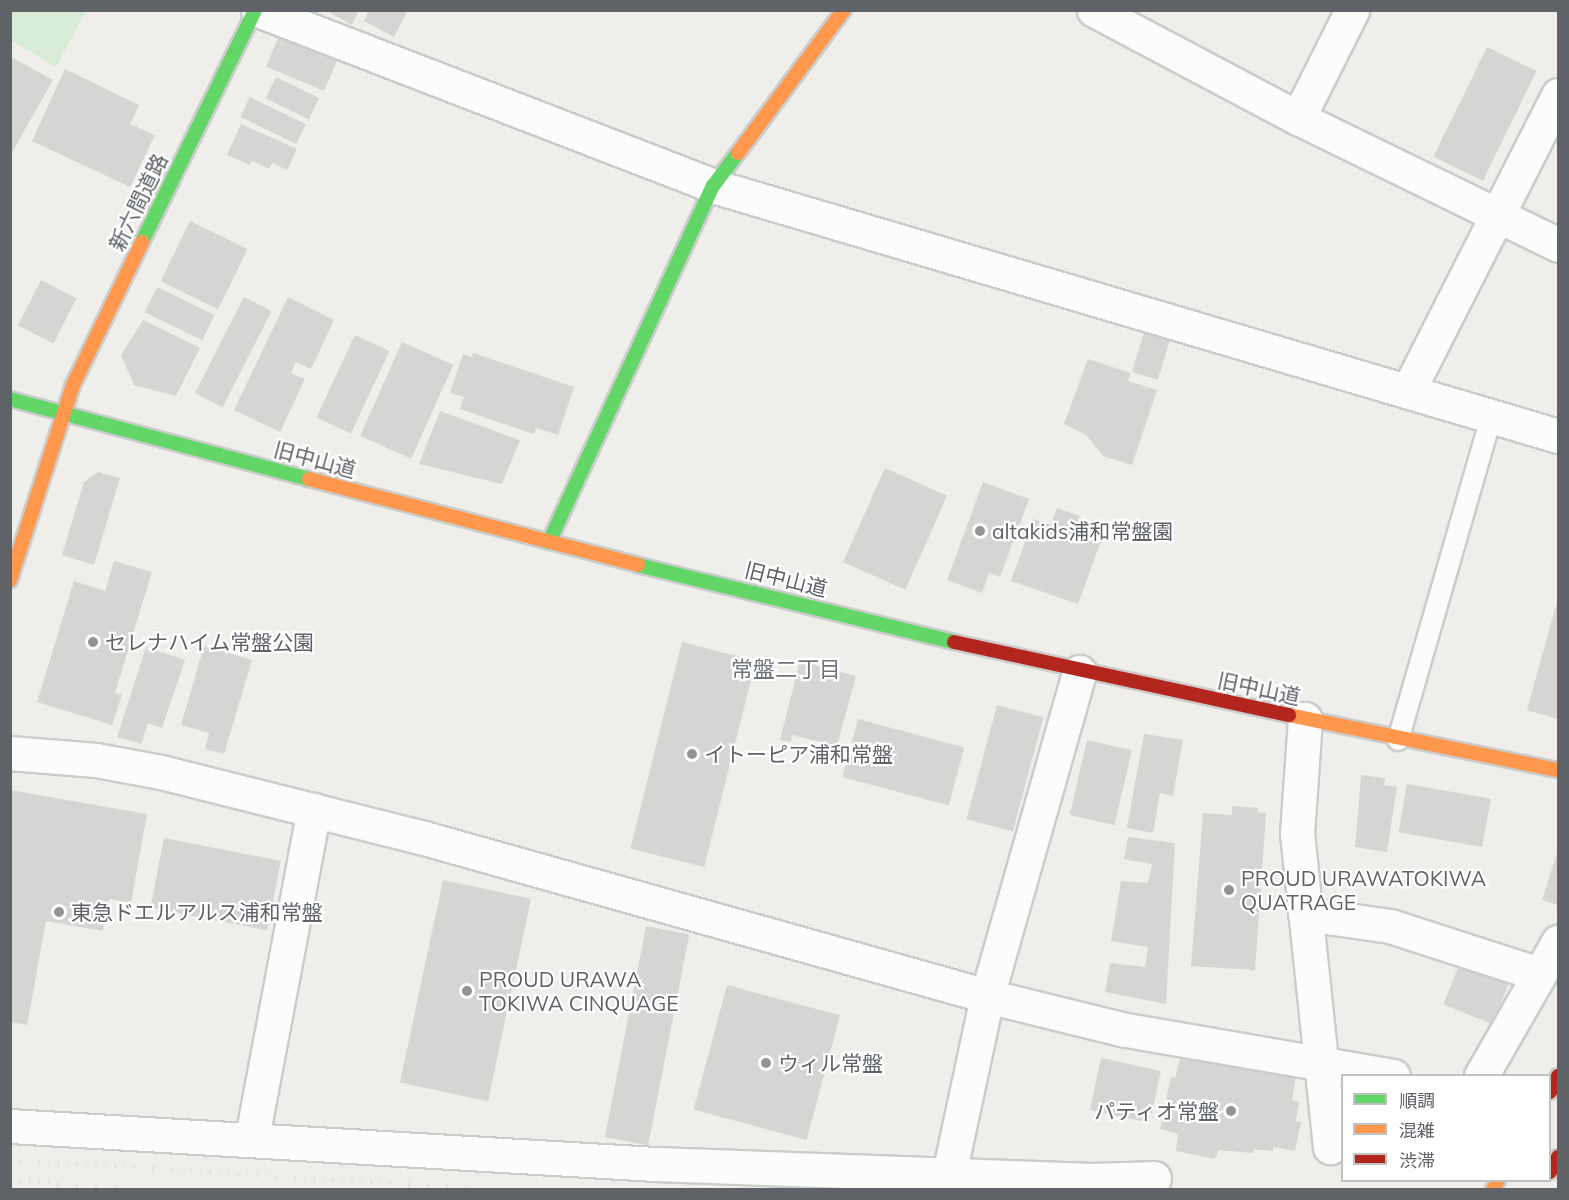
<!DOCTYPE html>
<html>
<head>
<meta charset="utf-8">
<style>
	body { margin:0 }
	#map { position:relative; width:1569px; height:1200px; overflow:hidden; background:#efeeea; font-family:Mulish,"Noto Sans JP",sans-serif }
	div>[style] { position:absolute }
	.green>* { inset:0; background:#d8ebd6 }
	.building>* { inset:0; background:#d6d5d3; transform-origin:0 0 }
	.roads { filter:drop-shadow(2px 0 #cbcccc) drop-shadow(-2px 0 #cbcccc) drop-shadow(0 2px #cbcccc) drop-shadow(0 -2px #cbcccc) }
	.lane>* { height:20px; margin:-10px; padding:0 10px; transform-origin:10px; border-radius:10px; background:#fdfcfc }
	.street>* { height:33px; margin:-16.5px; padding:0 16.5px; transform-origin:16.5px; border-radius:16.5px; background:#fdfcfc }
	.fast>* { height:14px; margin:-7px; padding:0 7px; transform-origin:7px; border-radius:7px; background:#63d668 }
	.slow>* { height:14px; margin:-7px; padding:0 7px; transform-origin:7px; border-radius:7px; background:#ff974d }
	.jam>* { height:14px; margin:-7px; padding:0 7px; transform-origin:7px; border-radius:7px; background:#b3261e }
	.rail>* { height:4.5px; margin-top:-2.25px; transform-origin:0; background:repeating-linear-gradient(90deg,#e4e4e4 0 1.5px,transparent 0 9.5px) }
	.dots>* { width:16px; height:16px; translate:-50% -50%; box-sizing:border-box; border:3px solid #fff; border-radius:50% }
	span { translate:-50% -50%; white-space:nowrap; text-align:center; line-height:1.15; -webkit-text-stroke:4.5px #fff; paint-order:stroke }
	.street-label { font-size:21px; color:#5f6368 }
	.poi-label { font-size:21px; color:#5f6368 }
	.left { translate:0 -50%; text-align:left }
	.right { translate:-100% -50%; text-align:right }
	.neighbourhood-label { font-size:22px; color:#70757a }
	.frame { position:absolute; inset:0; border:12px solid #5f6368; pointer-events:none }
	.legend { position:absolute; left:1341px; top:1074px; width:210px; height:108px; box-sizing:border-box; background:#fff; border:2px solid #bfc1c3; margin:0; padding:8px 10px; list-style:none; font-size:18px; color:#5f6368 }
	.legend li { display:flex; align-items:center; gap:12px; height:30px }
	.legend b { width:30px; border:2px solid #bfc1c3 }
</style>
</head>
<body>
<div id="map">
	<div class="green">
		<div style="clip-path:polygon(10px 11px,11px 10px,86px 11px,56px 67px,11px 40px)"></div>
	</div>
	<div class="building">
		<div style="clip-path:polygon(325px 10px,359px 10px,352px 25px)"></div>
		<div style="clip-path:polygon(369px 10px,408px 10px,394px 37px,364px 21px)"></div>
		<div style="left:279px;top:36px;width:63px;height:33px;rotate:23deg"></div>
		<div style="left:1487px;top:47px;width:55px;height:122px;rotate:26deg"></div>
		<div style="clip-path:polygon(13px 58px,53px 80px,10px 156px,10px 62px)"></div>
		<div style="clip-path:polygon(65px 69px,139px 105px,130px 124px,155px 135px,130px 187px,32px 141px)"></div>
		<div style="left:276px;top:77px;width:48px;height:24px;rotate:26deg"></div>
		<div style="left:250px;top:97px;width:62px;height:22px;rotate:26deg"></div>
		<div style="clip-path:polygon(241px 124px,297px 149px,287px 170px,272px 163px,269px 169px,252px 161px,250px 165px,227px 155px)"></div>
		<div style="left:190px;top:221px;width:64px;height:67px;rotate:26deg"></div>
		<div style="left:41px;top:280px;width:40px;height:51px;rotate:27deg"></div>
		<div style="left:157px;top:287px;width:64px;height:28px;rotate:26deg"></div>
		<div style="left:244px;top:297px;width:31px;height:108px;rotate:27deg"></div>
		<div style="clip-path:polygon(288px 297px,334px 320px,311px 369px,296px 362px,291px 373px,305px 379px,280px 432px,234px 410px)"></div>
		<div style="clip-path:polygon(143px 320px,200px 348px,176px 396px,134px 385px,121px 355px)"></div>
		<div style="left:1146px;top:326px;width:27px;height:48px;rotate:17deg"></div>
		<div style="left:355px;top:335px;width:38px;height:91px;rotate:25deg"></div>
		<div style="left:402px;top:342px;width:56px;height:103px;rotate:24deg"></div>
		<div style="clip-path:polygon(473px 353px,574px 387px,558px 435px,536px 428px,534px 434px,460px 409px,464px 397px,450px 393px,463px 354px,472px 357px)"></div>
		<div style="clip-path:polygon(1088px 359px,1130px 373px,1128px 381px,1157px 390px,1132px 465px,1103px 456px,1086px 435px,1064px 424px)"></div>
		<div style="clip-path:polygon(440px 411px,520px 440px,502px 484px,419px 464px)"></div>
		<div style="left:885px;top:468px;width:68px;height:103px;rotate:24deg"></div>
		<div style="clip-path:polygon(98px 472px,120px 478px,94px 565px,62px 555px,84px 482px)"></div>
		<div style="clip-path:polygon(983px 482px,1029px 499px,1000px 577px,989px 573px,982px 593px,947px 580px)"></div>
		<div style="clip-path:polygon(1057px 508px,1080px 516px,1075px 531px,1101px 541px,1078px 604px,1011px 581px,1033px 519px,1051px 525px)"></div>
		<div style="clip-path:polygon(114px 561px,152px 572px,115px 693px,122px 695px,112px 725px,37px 702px,74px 581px,105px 591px)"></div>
		<div style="clip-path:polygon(1558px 598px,1558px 719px,1527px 710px)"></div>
		<div style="left:682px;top:642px;width:76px;height:213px;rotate:14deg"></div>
		<div style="clip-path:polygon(204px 646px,252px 660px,224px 754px,205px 749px,209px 733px,181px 725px)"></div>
		<div style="clip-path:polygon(146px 647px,185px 660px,162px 728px,148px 723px,141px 744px,117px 737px)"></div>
		<div style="clip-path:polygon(800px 661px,856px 676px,837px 746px,792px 735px,791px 742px,780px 740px)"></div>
		<div style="left:997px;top:705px;width:48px;height:118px;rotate:15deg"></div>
		<div style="left:858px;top:719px;width:110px;height:60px;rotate:15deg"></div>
		<div style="clip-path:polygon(1144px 734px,1183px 740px,1173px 796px,1160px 793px,1153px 833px,1127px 828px)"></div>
		<div style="left:1087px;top:740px;width:46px;height:77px;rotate:13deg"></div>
		<div style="clip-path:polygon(1361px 775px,1385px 778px,1384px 785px,1397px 787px,1387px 852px,1355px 847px)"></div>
		<div style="left:1407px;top:784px;width:85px;height:49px;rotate:10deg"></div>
		<div style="clip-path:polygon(10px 790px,147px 814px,131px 903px,109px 899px,103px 931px,46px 921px,27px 1025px,10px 1022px)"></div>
		<div style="clip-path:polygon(1232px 806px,1258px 808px,1258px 812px,1266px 813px,1255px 970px,1191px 966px,1203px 813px,1232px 815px)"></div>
		<div style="clip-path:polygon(1128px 837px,1175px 843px,1166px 1004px,1105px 992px,1110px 963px,1145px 967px,1148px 947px,1111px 941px,1121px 881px,1148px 883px,1152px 864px,1124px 859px)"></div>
		<div style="left:164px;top:838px;width:119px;height:71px;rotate:11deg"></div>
		<div style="clip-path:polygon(1558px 850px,1558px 905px,1542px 900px)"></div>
		<div style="left:443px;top:880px;width:90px;height:207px;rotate:12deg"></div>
		<div style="left:646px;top:926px;width:44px;height:215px;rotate:11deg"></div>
		<div style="left:1462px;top:958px;width:53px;height:50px;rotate:22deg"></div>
		<div style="left:727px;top:985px;width:117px;height:129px;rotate:15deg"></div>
		<div style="clip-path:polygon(1181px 1055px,1296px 1076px,1292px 1100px,1299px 1102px,1296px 1121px,1301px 1122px,1295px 1151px,1273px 1147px,1273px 1151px,1254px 1149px,1253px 1153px,1218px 1150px,1215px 1159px,1176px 1151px,1178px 1134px,1160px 1129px,1171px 1077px,1175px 1078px)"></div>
		<div style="clip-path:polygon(1101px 1058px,1161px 1071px,1152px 1113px,1144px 1111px,1141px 1121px,1090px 1110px)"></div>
	</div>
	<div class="roads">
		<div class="lane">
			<div style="left:1398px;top:740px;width:325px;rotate:-73.9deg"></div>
		</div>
		<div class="street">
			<div style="left:258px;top:10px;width:488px;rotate:21.1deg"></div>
			<div style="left:713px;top:186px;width:881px;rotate:16.48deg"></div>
			<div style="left:1094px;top:10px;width:231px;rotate:27.9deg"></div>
			<div style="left:1298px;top:118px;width:289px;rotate:26deg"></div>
			<div style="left:1298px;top:118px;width:121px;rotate:-63.4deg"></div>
			<div style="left:1408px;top:391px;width:332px;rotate:-63.1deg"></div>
			<div style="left:1305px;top:719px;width:114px;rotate:94deg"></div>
			<div style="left:1297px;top:833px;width:316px;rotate:84deg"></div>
			<div style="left:10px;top:753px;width:86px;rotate:4.7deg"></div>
			<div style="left:96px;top:760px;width:66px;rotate:10.5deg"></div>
			<div style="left:161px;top:772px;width:271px;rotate:14.1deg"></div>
			<div style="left:424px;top:838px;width:585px;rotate:15.68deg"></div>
			<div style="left:987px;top:996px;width:138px;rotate:13.8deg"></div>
			<div style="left:1121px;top:1029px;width:276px;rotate:9.8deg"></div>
			<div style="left:1305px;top:914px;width:86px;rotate:8deg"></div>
			<div style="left:1390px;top:926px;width:157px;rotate:17.9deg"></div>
			<div style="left:1481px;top:1076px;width:155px;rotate:-60.1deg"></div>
			<div style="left:10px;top:1126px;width:647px;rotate:3.37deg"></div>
			<div style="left:656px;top:1164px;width:436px;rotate:2.1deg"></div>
			<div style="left:1092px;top:1180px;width:62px;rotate:-1.8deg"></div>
			<div style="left:252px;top:1137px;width:333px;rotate:-79.3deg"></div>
			<div style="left:949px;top:1174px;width:182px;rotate:-77.9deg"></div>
			<div style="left:987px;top:996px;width:337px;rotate:-74.1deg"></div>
		</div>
		<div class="fast">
			<div style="left:142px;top:242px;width:258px;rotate:-64deg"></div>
			<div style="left:10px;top:399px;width:310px;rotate:15deg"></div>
			<div style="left:549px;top:542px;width:392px;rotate:-65.3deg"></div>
			<div style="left:713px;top:186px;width:41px;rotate:-52.9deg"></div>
			<div style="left:638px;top:565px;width:325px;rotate:13.7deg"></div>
		</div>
		<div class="slow">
			<div style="left:738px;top:153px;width:178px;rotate:-53.5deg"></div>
			<div style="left:309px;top:479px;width:340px;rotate:14.6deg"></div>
			<div style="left:10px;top:580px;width:205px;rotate:-72.1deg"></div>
			<div style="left:73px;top:385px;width:159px;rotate:-64.2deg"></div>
			<div style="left:1289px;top:715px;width:275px;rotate:11.6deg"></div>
			<div style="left:1493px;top:1190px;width:11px;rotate:-63deg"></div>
		</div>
		<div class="jam">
			<div style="left:954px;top:642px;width:343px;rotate:12.3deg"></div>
			<div style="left:1550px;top:1092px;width:18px;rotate:-63deg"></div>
			<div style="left:1550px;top:1172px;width:17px;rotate:-62deg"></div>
		</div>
	</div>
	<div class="rail">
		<div style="left:10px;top:1159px;width:495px;rotate:3.6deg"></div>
		<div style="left:10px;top:1180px;width:142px;rotate:4deg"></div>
	</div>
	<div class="dots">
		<div style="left:980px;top:531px;background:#919496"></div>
		<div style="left:93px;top:642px;background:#919496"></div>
		<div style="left:692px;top:754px;background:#919496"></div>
		<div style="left:1229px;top:890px;background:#919496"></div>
		<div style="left:59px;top:912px;background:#919496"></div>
		<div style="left:467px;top:991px;background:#919496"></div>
		<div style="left:766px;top:1063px;background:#919496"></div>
		<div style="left:1231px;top:1111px;background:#919496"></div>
	</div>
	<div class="street-label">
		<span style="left:138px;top:202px;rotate:-64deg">新六間道路</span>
		<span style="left:315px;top:459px;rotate:15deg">旧中山道</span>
		<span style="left:786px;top:579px;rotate:14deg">旧中山道</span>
		<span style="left:1259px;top:688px;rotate:12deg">旧中山道</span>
	</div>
	<div class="poi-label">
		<span class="left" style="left:992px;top:531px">altakids浦和常盤園</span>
		<span class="left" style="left:105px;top:642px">セレナハイム常盤公園</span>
		<span class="left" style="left:704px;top:754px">イトーピア浦和常盤</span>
		<span class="left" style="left:1241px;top:890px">PROUD URAWATOKIWA<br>QUATRAGE</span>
		<span class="left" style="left:71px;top:912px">東急ドエルアルス浦和常盤</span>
		<span class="left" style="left:479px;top:991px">PROUD URAWA<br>TOKIWA CINQUAGE</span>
		<span class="left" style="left:778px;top:1063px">ウィル常盤</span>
		<span class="right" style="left:1219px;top:1111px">パティオ常盤</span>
	</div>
	<div class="neighbourhood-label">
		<span style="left:786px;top:670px">常盤二丁目</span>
	</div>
	<div class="frame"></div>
	<ul class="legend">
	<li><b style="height:8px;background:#63d668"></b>順調</li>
	<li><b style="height:8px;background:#ff974d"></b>混雑</li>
	<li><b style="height:8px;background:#b3261e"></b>渋滞</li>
	</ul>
</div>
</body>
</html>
